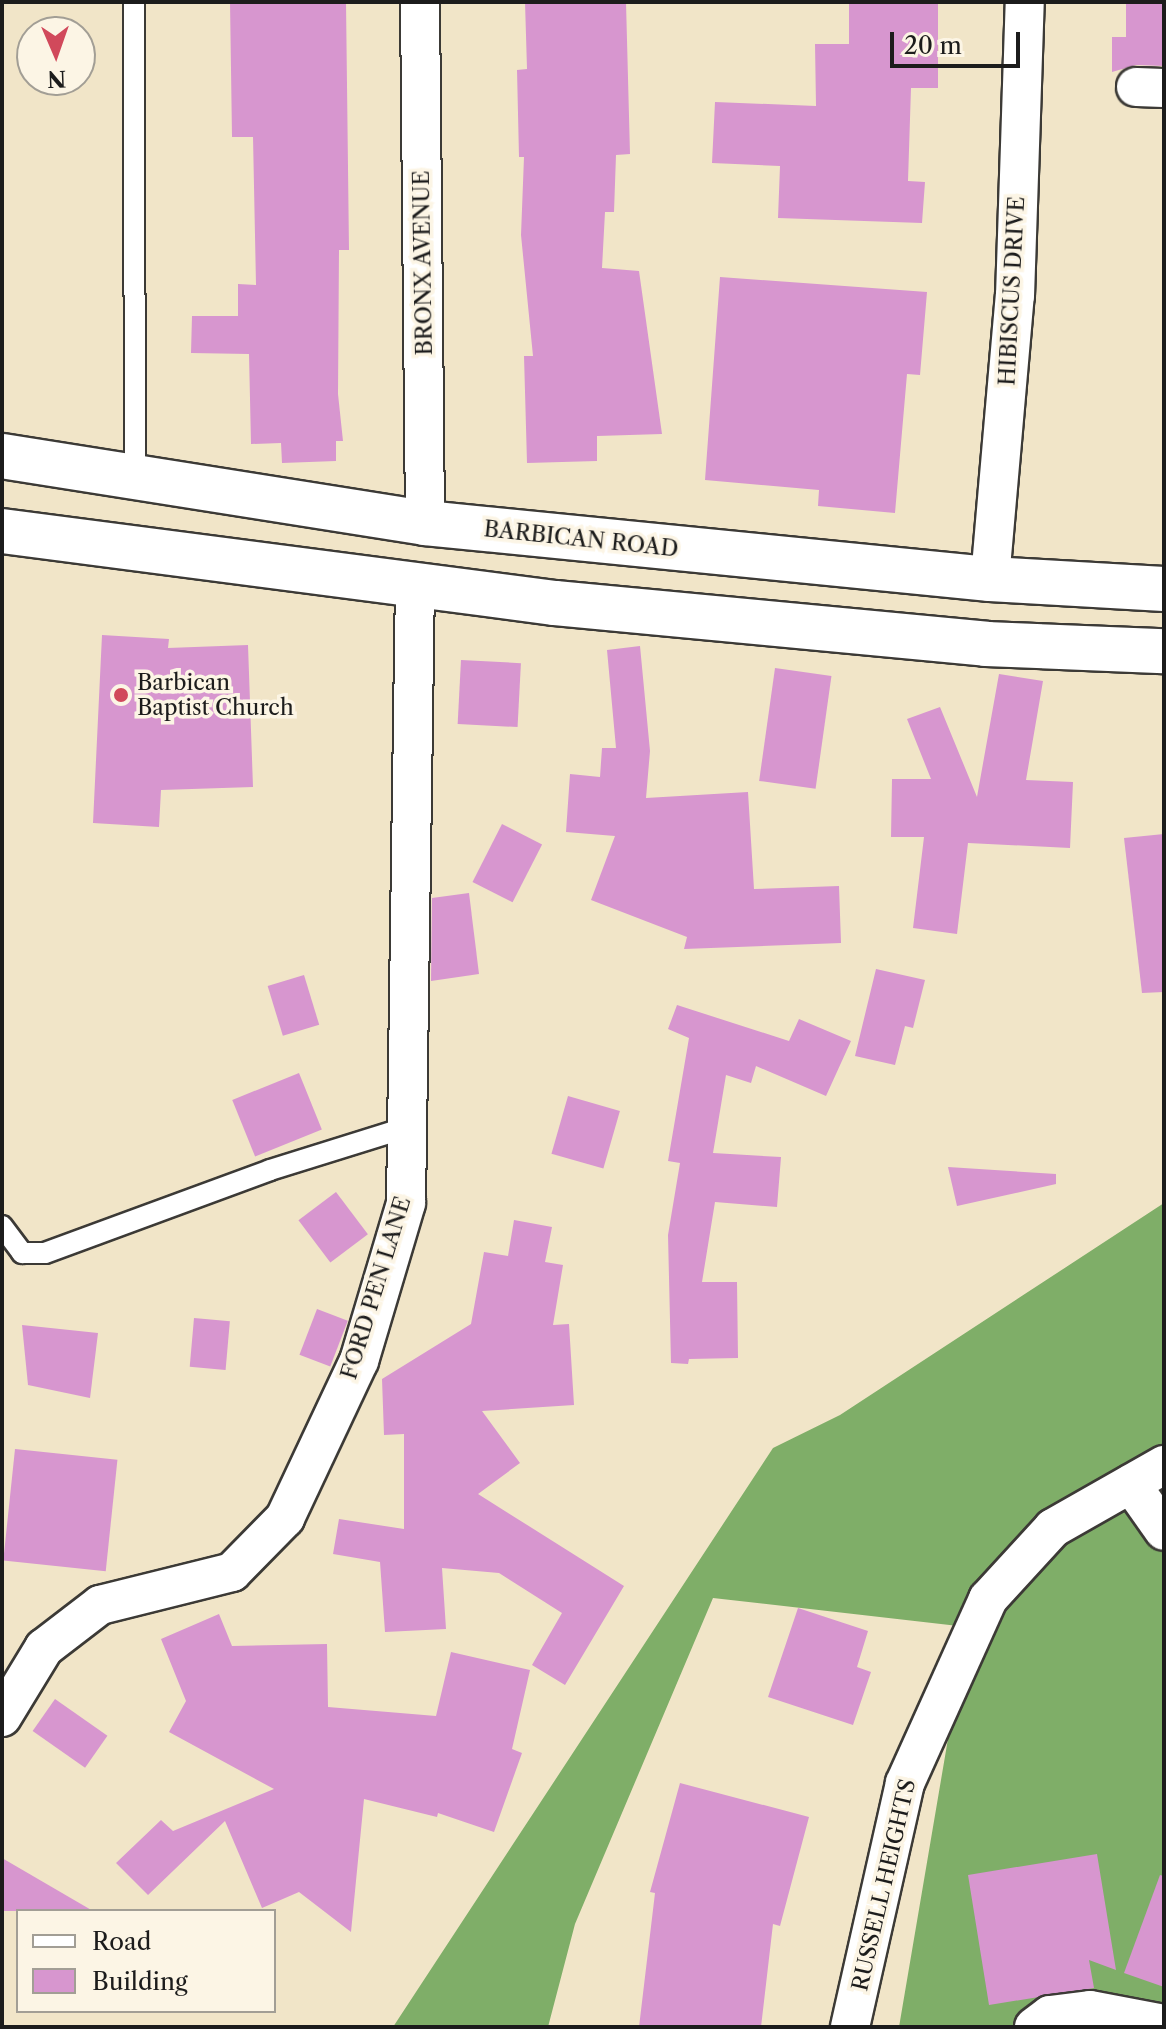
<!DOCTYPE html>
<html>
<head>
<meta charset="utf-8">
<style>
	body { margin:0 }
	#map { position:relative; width:1166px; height:2029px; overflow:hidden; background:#f1e5c8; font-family:"Libre Caslon Text",serif }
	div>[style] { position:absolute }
	.forest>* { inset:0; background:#7fae68 }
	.building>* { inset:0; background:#d796cf; transform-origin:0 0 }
	.roads { filter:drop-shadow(2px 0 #3c3a36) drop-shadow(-2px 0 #3c3a36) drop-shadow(0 2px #3c3a36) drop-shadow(0 -2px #3c3a36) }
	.service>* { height:20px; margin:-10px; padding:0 10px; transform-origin:10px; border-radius:10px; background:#fff }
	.minor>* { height:38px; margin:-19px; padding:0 19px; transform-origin:19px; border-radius:19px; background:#fff }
	.secondary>* { height:44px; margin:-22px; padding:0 22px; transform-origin:22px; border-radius:22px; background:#fff }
	.dots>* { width:22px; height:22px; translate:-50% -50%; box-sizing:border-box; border:4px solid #fcf5e5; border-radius:50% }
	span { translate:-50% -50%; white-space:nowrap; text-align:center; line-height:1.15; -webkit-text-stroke:7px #fcf5e5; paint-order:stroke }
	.street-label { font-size:22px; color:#1c1c1c }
	.poi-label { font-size:22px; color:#1c1c1c }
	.left { translate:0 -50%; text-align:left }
	.frame { position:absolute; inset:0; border:4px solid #1c1c1c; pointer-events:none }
	.legend { position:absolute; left:16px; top:1909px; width:260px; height:104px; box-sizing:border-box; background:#fcf5e5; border:2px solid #a29e95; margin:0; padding:10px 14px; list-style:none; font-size:24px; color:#1c1c1c }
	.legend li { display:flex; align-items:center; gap:16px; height:40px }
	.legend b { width:40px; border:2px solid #a29e95 }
	.north { position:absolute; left:16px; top:16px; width:80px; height:80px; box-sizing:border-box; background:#fcf5e5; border:2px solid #a29e95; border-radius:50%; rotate:178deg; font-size:22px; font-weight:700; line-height:32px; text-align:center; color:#1c1c1c }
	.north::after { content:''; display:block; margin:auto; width:28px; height:36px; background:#d1495b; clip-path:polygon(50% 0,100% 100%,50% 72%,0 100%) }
	.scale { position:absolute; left:890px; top:32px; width:130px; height:36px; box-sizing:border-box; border:4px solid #1c1c1c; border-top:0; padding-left:10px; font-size:24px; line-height:28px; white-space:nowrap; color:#1c1c1c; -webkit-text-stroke:6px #fcf5e5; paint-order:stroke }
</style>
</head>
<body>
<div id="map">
	<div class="forest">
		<div style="clip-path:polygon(1164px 1203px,1164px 2027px,899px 2027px,967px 1627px,713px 1598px,575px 1924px,548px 2027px,393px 2027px,773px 1448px,840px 1415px)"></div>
	</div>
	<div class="building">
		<div style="clip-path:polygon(230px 2px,346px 2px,349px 250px,339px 250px,338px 394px,343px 441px,336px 441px,336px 461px,282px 463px,281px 443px,251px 444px,249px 354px,191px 353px,192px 316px,238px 316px,238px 284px,256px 285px,253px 137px,232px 137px)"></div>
		<div style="clip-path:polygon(525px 2px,626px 2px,630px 154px,616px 155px,614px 212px,605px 212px,602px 268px,639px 271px,662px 434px,597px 436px,597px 461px,527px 463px,524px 356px,533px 356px,521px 235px,524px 157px,519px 157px,517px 70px,527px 69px)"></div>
		<div style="clip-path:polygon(849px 2px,938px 2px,938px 88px,911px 88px,908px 181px,925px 182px,922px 223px,778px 218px,780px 166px,712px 163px,715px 102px,816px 106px,815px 44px,849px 44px)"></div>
		<div style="clip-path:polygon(1126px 2px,1164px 2px,1164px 66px,1136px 65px,1112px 72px,1112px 37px,1126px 37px)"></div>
		<div style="clip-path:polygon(720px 277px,927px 292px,920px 375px,907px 374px,895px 513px,818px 506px,819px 490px,705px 480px)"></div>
		<div style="clip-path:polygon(102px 635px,169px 639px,168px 648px,248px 645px,253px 787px,161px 790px,159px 827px,93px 823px)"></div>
		<div style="clip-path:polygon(640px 646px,650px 751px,646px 798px,748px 792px,754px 889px,839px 886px,841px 943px,684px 949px,687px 937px,591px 900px,615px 836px,566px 832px,570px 774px,600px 777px,602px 748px,616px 748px,607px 650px)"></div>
		<div style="left:461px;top:660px;width:60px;height:64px;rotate:3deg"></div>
		<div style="left:775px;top:668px;width:57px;height:114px;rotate:8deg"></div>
		<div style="clip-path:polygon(999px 674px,1043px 681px,1026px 780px,1073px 782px,1070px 848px,968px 843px,957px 934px,913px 928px,924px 837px,891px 837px,892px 779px,931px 779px,907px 719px,940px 707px,977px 797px)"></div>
		<div style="left:502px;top:824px;width:45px;height:65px;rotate:27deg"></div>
		<div style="clip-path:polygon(1164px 834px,1164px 992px,1142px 993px,1124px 838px)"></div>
		<div style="clip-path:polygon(469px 893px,479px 974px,431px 981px,432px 898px)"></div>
		<div style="clip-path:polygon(876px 969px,925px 980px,913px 1028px,905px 1026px,895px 1065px,855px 1056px)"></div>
		<div style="left:304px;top:975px;width:52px;height:38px;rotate:73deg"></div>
		<div style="clip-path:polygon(677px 1005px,789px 1041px,799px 1019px,851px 1041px,826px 1096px,756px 1066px,751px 1083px,726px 1075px,713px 1153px,781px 1157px,777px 1207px,715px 1202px,702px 1282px,737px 1282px,738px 1358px,689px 1359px,688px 1364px,671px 1363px,668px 1235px,680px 1163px,668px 1161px,689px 1038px,668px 1029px)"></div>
		<div style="left:299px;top:1073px;width:61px;height:72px;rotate:68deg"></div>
		<div style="left:568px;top:1096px;width:54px;height:60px;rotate:16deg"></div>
		<div style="clip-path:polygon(948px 1167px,1056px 1174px,1056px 1184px,957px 1206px)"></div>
		<div style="left:336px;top:1192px;width:53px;height:47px;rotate:53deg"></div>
		<div style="clip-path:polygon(514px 1220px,552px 1227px,545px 1262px,563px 1265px,553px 1325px,569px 1324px,574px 1405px,482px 1411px,520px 1463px,478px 1494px,624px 1586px,565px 1685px,532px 1665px,562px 1613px,499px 1573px,442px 1568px,446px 1629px,385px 1632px,380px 1562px,333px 1554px,339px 1519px,404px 1529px,404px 1434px,384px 1435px,382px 1379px,471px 1324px,484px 1252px,508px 1256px)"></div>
		<div style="left:317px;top:1309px;width:33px;height:49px;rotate:21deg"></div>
		<div style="left:194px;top:1318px;width:36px;height:49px;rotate:5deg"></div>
		<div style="clip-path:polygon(22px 1325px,98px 1333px,90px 1398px,28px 1385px)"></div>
		<div style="left:15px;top:1449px;width:103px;height:112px;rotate:6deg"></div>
		<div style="clip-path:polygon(798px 1608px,868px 1631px,857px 1667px,871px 1672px,853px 1725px,768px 1697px)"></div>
		<div style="clip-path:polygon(219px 1614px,232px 1646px,327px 1644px,328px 1707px,436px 1716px,451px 1652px,530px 1670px,512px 1749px,522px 1753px,494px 1832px,438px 1813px,437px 1817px,364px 1799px,351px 1932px,299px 1892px,262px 1908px,225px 1821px,148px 1895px,116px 1863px,161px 1820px,173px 1831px,274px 1789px,169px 1732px,186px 1701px,161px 1639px)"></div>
		<div style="left:55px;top:1699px;width:64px;height:39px;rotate:35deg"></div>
		<div style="clip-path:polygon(680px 1783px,809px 1817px,780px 1926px,773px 1924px,761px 2027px,639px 2027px,655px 1893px,650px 1892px)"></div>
		<div style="clip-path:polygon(1097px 1854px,1116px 1970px,1089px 1960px,1094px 1988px,989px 2005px,968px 1875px)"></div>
		<div style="clip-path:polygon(2px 1858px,93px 1911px,2px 1911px)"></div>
		<div style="clip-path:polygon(1160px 1875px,1164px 1876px,1164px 1987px,1124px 1973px)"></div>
	</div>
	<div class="roads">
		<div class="service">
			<div style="left:134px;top:2px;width:476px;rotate:89.9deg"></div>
			<div style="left:2px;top:1226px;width:34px;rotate:53deg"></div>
			<div style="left:22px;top:1253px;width:23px"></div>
			<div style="left:45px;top:1253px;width:240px;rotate:-20.2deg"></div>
			<div style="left:270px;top:1170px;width:145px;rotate:-17.3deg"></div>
		</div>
		<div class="minor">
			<div style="left:420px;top:2px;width:521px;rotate:89.45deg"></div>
			<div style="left:1136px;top:87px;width:28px;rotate:2deg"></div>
			<div style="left:990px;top:579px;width:284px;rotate:-85deg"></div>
			<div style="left:1015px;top:296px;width:294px;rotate:-88.1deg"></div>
			<div style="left:1131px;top:1484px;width:57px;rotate:54.9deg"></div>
			<div style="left:2px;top:1717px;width:81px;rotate:-58.7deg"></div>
			<div style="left:44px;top:1648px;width:71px;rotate:-37.5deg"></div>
			<div style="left:100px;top:1605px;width:136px;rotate:-14deg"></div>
			<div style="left:232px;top:1572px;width:76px;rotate:-45.5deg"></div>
			<div style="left:285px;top:1518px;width:174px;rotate:-64.8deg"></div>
			<div style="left:359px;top:1361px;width:165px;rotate:-73.4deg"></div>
			<div style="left:406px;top:1203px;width:618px;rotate:-89.17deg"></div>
			<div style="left:850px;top:2027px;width:250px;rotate:-77.3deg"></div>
			<div style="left:905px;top:1783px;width:202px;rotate:-65.7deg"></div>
			<div style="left:988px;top:1599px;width:96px;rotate:-47.5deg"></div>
			<div style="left:1053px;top:1528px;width:128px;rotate:-29.6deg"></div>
			<div style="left:1034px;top:2027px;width:20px;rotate:-37deg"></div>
			<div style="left:1050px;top:2015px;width:40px;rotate:-7.1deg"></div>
			<div style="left:1090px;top:2010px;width:75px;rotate:10.7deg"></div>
		</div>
		<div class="secondary">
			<div style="left:2px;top:456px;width:428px;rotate:9deg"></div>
			<div style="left:425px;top:523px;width:568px;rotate:5.66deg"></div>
			<div style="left:990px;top:579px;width:174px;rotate:3.3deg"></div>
			<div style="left:2px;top:531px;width:558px;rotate:7.42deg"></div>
			<div style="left:555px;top:603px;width:433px;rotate:5.4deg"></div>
			<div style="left:986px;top:644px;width:178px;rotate:2.3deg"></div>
		</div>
	</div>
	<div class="dots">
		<div style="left:121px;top:695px;background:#d1495b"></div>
	</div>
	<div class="street-label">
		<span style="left:423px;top:263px;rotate:-91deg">BRONX AVENUE</span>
		<span style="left:1012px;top:291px;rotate:-87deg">HIBISCUS DRIVE</span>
		<span style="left:581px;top:539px;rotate:6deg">BARBICAN ROAD</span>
		<span style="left:376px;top:1288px;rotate:-73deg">FORD PEN LANE</span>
		<span style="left:884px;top:1885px;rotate:-77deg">RUSSELL HEIGHTS</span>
	</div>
	<div class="poi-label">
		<span class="left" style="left:137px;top:695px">Barbican<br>Baptist Church</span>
	</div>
	<div class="frame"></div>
	<ul class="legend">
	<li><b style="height:10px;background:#fff"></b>Road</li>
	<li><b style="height:22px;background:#d796cf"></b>Building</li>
	</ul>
	<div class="north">N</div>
	<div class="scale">20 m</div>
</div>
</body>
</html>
